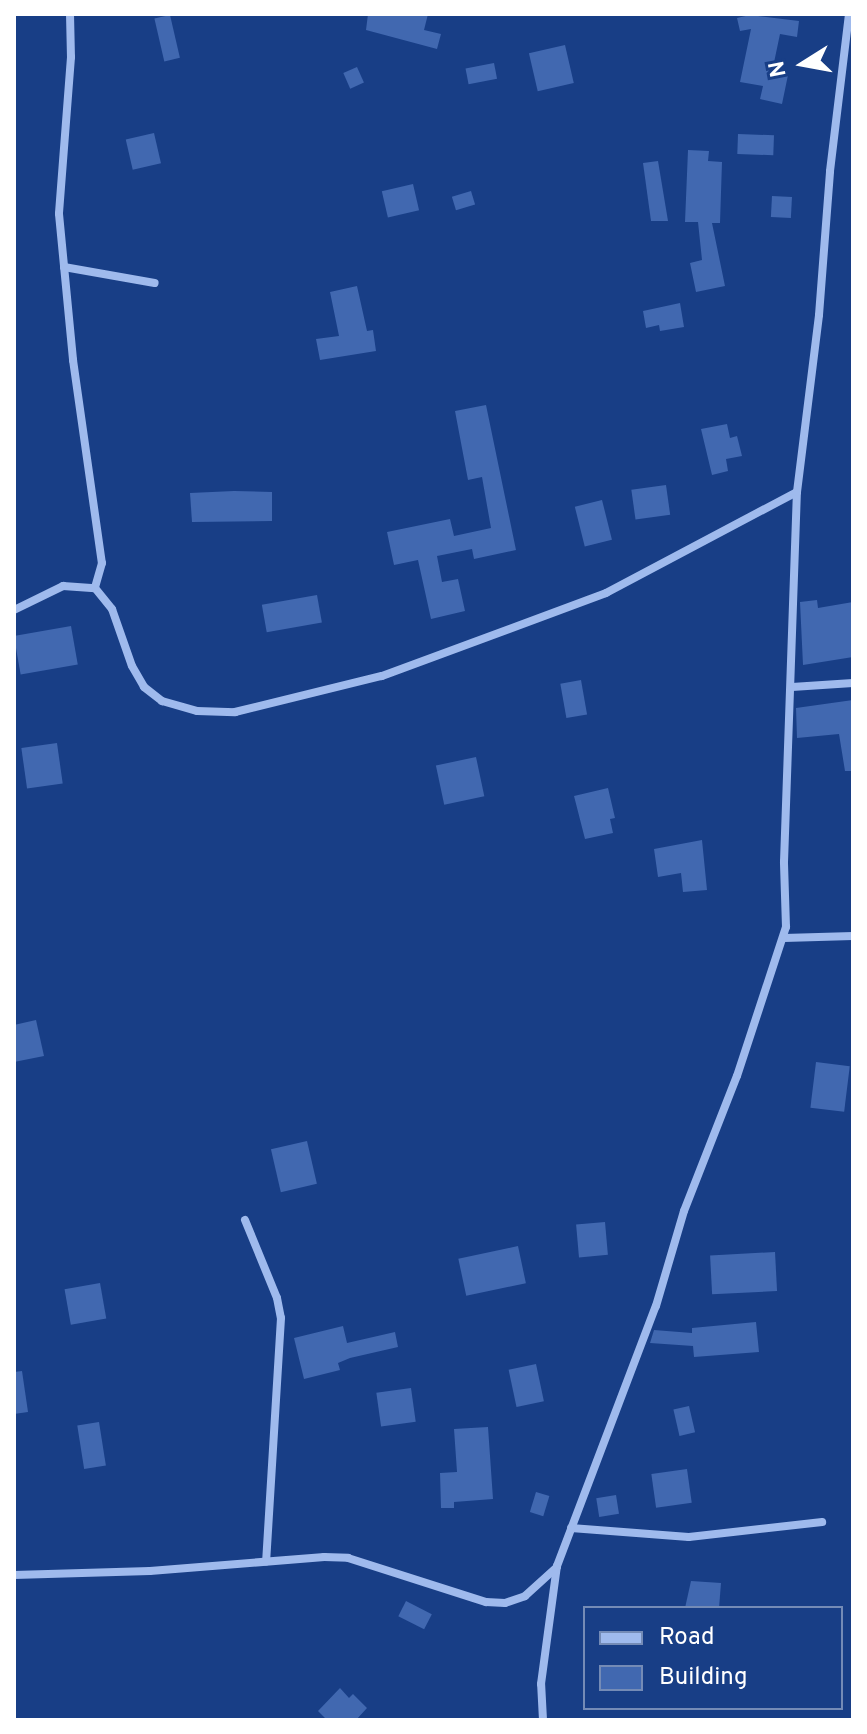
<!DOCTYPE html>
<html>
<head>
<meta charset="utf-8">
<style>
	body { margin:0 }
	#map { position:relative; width:867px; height:1734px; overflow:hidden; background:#183e86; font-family:Overpass,sans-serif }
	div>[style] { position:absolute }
	.building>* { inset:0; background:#4168b0; transform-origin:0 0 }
	.minor>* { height:8px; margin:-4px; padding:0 4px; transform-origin:4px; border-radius:4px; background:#9fbaed }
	span { translate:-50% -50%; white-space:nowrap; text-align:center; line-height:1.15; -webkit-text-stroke:6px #183e86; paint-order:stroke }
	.frame { position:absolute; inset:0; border:16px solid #fff; pointer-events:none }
	.legend { position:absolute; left:583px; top:1606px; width:260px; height:104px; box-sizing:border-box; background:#183e86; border:2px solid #748bb6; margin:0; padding:10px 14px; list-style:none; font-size:24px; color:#fff }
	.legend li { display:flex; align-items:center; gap:16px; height:40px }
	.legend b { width:40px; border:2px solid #748bb6 }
	.north { position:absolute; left:763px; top:24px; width:80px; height:80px; -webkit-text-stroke:6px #183e86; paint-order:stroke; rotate:259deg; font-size:22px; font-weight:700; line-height:32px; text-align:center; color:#fff }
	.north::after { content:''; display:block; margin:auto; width:28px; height:36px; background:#fff; clip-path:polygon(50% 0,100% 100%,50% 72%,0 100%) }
</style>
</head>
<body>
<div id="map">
	<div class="building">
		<div style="clip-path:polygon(368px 14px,428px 14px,424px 30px,441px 34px,437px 49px,366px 30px)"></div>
		<div style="left:170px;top:15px;width:44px;height:16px;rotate:77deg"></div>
		<div style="clip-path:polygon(750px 15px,799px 21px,797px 37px,780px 34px,772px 72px,788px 75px,782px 104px,760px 99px,763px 86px,740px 82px,751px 29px,740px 31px,737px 18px)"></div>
		<div style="left:565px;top:45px;width:39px;height:37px;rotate:77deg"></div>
		<div style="left:494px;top:63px;width:16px;height:29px;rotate:79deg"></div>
		<div style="left:357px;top:67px;width:17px;height:15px;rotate:66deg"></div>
		<div style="left:154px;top:133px;width:31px;height:29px;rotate:77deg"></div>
		<div style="left:738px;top:134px;width:36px;height:20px;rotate:2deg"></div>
		<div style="clip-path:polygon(688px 150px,709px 151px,708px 161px,722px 162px,720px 223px,712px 223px,725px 286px,696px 292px,690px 263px,702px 260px,698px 222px,685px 222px)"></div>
		<div style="clip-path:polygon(658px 161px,668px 221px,651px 221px,643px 163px)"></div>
		<div style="left:413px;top:184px;width:27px;height:32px;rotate:77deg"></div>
		<div style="left:471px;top:191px;width:14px;height:20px;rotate:73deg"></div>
		<div style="left:772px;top:196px;width:20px;height:21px;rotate:3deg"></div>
		<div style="clip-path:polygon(357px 286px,367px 331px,373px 330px,376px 351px,320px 360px,316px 339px,339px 336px,330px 292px)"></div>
		<div style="clip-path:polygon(680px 303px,684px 327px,660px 331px,659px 325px,646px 328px,643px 311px)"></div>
		<div style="clip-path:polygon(486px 405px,516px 550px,474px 559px,472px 549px,437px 556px,442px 582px,458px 579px,465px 611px,431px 619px,418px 560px,394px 565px,387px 532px,450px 519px,454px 536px,491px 528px,482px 477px,468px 480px,455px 411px)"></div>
		<div style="clip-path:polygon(727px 424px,730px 438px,737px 436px,742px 456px,726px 459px,728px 471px,712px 475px,701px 429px)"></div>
		<div style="left:666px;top:485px;width:30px;height:35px;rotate:82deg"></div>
		<div style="clip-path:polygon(234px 491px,272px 492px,272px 521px,192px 522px,190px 493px)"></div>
		<div style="left:602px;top:500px;width:41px;height:28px;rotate:76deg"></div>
		<div style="left:317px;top:595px;width:28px;height:56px;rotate:80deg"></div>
		<div style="clip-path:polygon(817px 600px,818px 608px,853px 602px,853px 657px,803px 665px,800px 602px)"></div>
		<div style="left:71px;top:626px;width:39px;height:58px;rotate:80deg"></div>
		<div style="left:581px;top:680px;width:35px;height:21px;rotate:80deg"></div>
		<div style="clip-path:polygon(853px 700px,853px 771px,845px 771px,839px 734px,797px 738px,796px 708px)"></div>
		<div style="left:57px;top:743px;width:41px;height:36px;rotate:82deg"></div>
		<div style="left:476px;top:757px;width:40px;height:41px;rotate:78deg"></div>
		<div style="clip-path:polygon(608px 788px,615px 818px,610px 819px,613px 833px,585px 839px,574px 796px)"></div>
		<div style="clip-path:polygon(702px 840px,707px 890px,683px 892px,681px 873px,658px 877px,654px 849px)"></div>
		<div style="clip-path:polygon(36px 1020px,44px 1056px,14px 1062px,14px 1025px)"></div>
		<div style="left:816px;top:1062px;width:34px;height:46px;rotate:7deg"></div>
		<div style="left:307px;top:1141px;width:44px;height:37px;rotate:77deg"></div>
		<div style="left:605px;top:1222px;width:33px;height:29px;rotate:85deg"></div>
		<div style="left:518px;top:1246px;width:38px;height:61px;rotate:78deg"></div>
		<div style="left:775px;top:1252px;width:39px;height:65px;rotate:87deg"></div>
		<div style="left:100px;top:1283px;width:36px;height:36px;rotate:80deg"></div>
		<div style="clip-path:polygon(756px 1322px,759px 1352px,694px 1357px,693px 1346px,650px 1343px,654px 1330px,692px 1333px,692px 1328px)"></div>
		<div style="clip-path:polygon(343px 1326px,347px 1343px,395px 1332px,398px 1347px,350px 1358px,338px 1363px,340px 1370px,304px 1379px,294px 1338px)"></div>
		<div style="left:536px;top:1364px;width:38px;height:28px;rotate:78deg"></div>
		<div style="clip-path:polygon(22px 1371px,28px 1412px,14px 1414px,14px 1372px)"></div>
		<div style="left:411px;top:1388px;width:34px;height:35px;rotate:82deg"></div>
		<div style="left:689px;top:1406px;width:27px;height:16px;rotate:77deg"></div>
		<div style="left:99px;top:1422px;width:44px;height:22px;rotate:81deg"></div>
		<div style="clip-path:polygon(488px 1427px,493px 1499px,454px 1502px,454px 1508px,441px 1508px,440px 1473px,457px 1472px,454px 1429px)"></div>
		<div style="left:687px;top:1469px;width:34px;height:36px;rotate:82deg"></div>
		<div style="left:536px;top:1492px;width:14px;height:21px;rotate:17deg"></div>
		<div style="left:616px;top:1495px;width:19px;height:20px;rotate:81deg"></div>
		<div style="clip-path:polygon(691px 1581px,721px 1583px,719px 1608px,685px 1608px)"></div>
		<div style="left:406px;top:1601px;width:29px;height:17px;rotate:27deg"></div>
		<div style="clip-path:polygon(340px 1688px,349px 1698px,353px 1694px,367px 1708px,356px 1720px,327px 1720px,318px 1711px)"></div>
	</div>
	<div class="minor">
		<div style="left:70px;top:14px;width:43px;rotate:88.7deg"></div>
		<div style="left:71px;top:57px;width:157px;rotate:94.4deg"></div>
		<div style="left:59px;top:214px;width:147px;rotate:84.5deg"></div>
		<div style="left:73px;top:360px;width:205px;rotate:81.9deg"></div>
		<div style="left:102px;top:563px;width:26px;rotate:106deg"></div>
		<div style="left:64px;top:267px;width:92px;rotate:10deg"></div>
		<div style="left:14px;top:610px;width:55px;rotate:-26.1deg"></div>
		<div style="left:63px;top:586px;width:32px;rotate:4deg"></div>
		<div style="left:95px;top:588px;width:27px;rotate:51deg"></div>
		<div style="left:112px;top:609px;width:60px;rotate:70.7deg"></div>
		<div style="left:132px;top:666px;width:24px;rotate:60deg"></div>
		<div style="left:144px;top:687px;width:23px;rotate:38deg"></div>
		<div style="left:162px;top:701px;width:36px;rotate:16deg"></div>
		<div style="left:197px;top:711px;width:38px;rotate:2deg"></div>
		<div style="left:235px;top:712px;width:151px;rotate:-13.8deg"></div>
		<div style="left:382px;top:676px;width:239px;rotate:-20.3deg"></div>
		<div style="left:606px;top:593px;width:216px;rotate:-27.9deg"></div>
		<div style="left:792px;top:687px;width:61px;rotate:-3.8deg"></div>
		<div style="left:784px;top:938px;width:69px;rotate:-1.7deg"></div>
		<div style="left:245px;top:1220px;width:84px;rotate:67.7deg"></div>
		<div style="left:277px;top:1298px;width:20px;rotate:79deg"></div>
		<div style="left:281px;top:1318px;width:244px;rotate:93.5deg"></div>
		<div style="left:571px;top:1528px;width:118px;rotate:4.4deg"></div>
		<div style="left:689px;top:1537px;width:134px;rotate:-6.4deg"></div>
		<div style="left:14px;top:1575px;width:136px;rotate:-1.7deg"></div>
		<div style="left:150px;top:1571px;width:175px;rotate:-4.6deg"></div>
		<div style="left:324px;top:1557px;width:24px;rotate:2deg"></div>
		<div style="left:348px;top:1558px;width:145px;rotate:17.7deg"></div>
		<div style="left:486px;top:1602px;width:19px;rotate:3deg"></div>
		<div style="left:505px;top:1603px;width:21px;rotate:-19deg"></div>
		<div style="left:525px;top:1596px;width:43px;rotate:-42.2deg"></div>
		<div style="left:543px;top:1720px;width:36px;rotate:-93deg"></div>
		<div style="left:541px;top:1684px;width:119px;rotate:-82.3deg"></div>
		<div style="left:557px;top:1566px;width:278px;rotate:-69.2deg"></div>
		<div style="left:656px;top:1306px;width:99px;rotate:-73.6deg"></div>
		<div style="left:684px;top:1211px;width:145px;rotate:-68.6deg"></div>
		<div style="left:737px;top:1076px;width:157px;rotate:-71.8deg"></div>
		<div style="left:786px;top:927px;width:65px;rotate:-91.8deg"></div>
		<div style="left:784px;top:862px;width:370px;rotate:-88deg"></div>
		<div style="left:797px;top:492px;width:178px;rotate:-82.9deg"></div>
		<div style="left:819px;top:315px;width:144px;rotate:-85.6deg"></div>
		<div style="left:830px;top:171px;width:158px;rotate:-83.1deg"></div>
	</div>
	<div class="frame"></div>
	<ul class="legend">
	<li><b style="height:10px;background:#9fbaed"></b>Road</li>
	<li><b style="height:22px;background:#4168b0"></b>Building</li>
	</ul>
	<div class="north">N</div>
</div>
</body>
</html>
